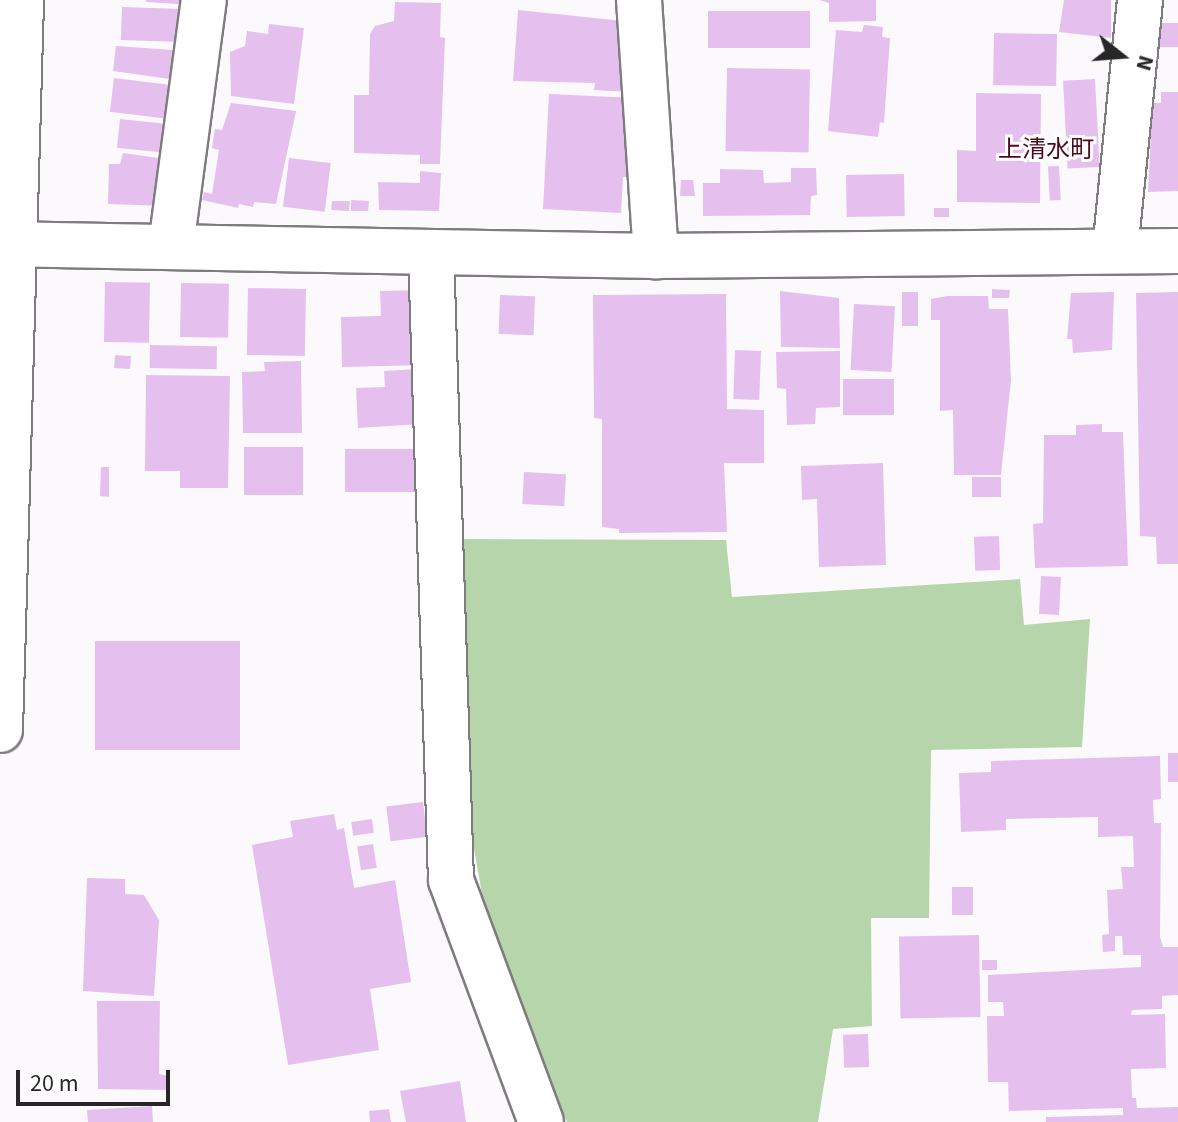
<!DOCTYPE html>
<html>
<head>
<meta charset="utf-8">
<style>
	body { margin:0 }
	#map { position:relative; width:1178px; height:1122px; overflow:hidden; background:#fbf9fc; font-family:"Source Sans 3","Noto Sans JP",sans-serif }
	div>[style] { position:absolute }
	.green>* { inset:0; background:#b7d5ab }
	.building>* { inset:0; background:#e5c0ef; transform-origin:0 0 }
	.roads { filter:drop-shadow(2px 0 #7e7c7f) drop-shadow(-2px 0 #7e7c7f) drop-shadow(0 2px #7e7c7f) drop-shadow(0 -2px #7e7c7f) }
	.minor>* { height:44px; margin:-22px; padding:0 22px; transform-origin:22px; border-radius:22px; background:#fff }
	.major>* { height:44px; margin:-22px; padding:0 22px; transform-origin:22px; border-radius:22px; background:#fff }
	span { translate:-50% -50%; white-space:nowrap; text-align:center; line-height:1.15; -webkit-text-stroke:6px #fff; paint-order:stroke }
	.quarter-label { font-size:24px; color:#4f091a }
	.north { position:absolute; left:1082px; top:16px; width:80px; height:80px; -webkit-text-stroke:6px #fff; paint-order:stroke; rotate:107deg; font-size:22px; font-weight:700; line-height:32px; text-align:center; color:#272728 }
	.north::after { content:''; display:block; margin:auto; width:28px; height:36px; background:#272728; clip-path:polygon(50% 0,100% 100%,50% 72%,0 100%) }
	.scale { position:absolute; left:16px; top:1070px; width:154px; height:36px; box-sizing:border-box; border:4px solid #272728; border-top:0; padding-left:10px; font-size:24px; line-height:28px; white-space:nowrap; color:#272728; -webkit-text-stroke:6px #fff; paint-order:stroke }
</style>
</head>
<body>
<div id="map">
	<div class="green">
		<div style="clip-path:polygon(454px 539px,726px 540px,732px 597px,1020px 579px,1024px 625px,1090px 619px,1082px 747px,931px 750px,929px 918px,871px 918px,872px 1026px,833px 1029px,818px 1122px,567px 1122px,524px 1019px,482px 894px,463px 786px)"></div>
	</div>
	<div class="building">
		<div style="clip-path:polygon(146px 0,192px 0,192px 5px,146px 2px)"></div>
		<div style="clip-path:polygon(820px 0,876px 0,876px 21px,829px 22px,829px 3px)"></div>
		<div style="clip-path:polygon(1064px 0,1111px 0,1111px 38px,1059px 32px)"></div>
		<div style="clip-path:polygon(395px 2px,441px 3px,440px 37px,445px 38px,440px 164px,420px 164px,420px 155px,354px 153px,354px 95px,369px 95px,370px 34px,375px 26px,394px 21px)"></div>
		<div style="left:122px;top:7px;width:67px;height:33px;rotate:2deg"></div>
		<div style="clip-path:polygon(518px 10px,623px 21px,620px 71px,635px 72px,632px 92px,594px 90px,595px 83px,513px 81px)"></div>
		<div style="left:810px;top:11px;width:37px;height:102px;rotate:90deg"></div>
		<div style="left:1149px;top:23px;width:29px;height:24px"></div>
		<div style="clip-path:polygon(269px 24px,304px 28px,294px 104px,231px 96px,230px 52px,245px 46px,247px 31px,268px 34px)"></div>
		<div style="clip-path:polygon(864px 25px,883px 27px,882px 37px,890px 38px,884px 123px,880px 122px,878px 137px,828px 131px,836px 30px,862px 32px)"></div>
		<div style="left:994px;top:33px;width:63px;height:52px;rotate:1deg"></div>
		<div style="clip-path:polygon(116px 46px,187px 51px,184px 81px,113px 71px)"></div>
		<div style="left:727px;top:68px;width:83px;height:83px;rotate:1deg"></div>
		<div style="left:114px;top:78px;width:70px;height:34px;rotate:7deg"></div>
		<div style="left:1095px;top:79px;width:88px;height:32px;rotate:87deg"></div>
		<div style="clip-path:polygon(1161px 92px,1178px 92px,1178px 191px,1148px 192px,1151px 132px,1146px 132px,1146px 110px,1153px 110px,1153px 103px,1161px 103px)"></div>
		<div style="clip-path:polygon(976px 93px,1041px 94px,1040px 203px,957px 202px,957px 150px,976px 151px)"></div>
		<div style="clip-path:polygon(549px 94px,634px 98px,630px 177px,623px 177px,621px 213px,543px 209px)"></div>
		<div style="clip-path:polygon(231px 103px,296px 111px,276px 204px,254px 202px,253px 207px,239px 204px,238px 208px,202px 200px,204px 192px,212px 194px,219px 150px,212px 148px,215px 129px,222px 130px)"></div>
		<div style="left:120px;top:119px;width:57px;height:29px;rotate:6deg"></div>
		<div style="clip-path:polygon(123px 153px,172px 160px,166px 206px,108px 204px,109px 164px,120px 164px)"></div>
		<div style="left:289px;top:158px;width:42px;height:49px;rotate:7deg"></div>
		<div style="left:1059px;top:166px;width:34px;height:11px;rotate:87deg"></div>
		<div style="clip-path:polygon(791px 168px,816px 168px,817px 195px,811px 196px,810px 215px,703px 216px,703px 183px,720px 183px,720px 169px,763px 170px,764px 183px,791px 182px)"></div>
		<div style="clip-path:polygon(420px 171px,441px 173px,439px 211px,379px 210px,378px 182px,420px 183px)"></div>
		<div style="left:904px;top:174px;width:42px;height:58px;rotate:89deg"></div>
		<div style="clip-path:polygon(681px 180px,693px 180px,695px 196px,680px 196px)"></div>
		<div style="clip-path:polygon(351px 200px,369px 201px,368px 211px,351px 211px)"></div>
		<div style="clip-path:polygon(332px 201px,350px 201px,349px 211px,331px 210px)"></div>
		<div style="left:934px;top:208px;width:15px;height:9px"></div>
		<div style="left:105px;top:282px;width:45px;height:60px;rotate:1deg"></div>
		<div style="left:181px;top:283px;width:48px;height:54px;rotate:1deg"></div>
		<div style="left:248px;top:288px;width:58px;height:67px;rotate:1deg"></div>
		<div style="clip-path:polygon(992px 289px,1010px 290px,1009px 298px,992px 298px)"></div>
		<div style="clip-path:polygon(425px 290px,427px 365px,342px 367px,341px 317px,381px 316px,380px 291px)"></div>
		<div style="clip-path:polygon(780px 291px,839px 298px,840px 348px,781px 347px)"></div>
		<div style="left:902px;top:292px;width:16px;height:34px"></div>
		<div style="clip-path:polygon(1114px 292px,1112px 350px,1073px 353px,1072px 339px,1067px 339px,1071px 293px)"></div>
		<div style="clip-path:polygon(1178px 292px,1178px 564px,1157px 564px,1156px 537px,1140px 536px,1136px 293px)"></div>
		<div style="clip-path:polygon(726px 294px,727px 409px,764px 410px,764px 463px,724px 463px,727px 532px,619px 533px,619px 529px,602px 527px,602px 419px,594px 418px,593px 295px)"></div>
		<div style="left:500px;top:295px;width:35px;height:39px;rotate:2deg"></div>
		<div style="clip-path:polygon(947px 296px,988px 296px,989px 309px,1008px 309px,1011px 380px,1001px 475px,954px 475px,953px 410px,940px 411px,940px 320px,931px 320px,931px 299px)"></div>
		<div style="left:854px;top:304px;width:41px;height:66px;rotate:3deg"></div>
		<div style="left:150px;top:345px;width:67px;height:23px;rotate:1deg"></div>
		<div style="left:735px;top:350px;width:26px;height:49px;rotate:2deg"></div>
		<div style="clip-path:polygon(840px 351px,840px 407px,816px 408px,815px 424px,787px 425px,786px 389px,777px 388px,776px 352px)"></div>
		<div style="left:115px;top:355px;width:16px;height:13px;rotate:4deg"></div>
		<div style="clip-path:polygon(301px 361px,302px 433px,243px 433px,242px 372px,265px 371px,264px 362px)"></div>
		<div style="clip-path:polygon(417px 369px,420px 424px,358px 428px,356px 388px,385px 387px,384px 371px)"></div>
		<div style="clip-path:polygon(146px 375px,230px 376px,228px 488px,180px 488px,180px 471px,145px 471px)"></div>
		<div style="left:843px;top:379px;width:51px;height:36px"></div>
		<div style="clip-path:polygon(1102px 424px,1102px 432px,1123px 432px,1128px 566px,1035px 568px,1033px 524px,1043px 523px,1044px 435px,1076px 435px,1076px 425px)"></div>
		<div style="left:244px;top:447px;width:59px;height:48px"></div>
		<div style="left:345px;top:449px;width:82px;height:43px"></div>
		<div style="clip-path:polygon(883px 463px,886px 565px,819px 567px,817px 499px,802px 500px,801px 466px)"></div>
		<div style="clip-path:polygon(101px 467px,109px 467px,109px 497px,100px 496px)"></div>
		<div style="left:524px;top:472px;width:42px;height:32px;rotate:3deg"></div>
		<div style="left:1001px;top:477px;width:20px;height:29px;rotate:90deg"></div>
		<div style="left:999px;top:536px;width:34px;height:25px;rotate:88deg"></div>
		<div style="left:1041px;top:576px;width:20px;height:38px;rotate:3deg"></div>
		<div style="left:95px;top:641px;width:145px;height:109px"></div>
		<div style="left:1168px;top:753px;width:10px;height:29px"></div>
		<div style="clip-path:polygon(1160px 756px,1161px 799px,1153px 800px,1154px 823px,1161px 823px,1160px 937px,1163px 947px,1178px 947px,1178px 995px,1162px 996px,1162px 1009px,1132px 1010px,1131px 1015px,1165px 1014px,1166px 1068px,1131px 1069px,1132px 1098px,1136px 1098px,1137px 1108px,1178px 1107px,1178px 1122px,1046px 1122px,1046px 1117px,1123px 1115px,1123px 1108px,1009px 1111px,1008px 1082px,988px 1082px,987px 1016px,1004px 1016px,1003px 1002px,988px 1002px,988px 975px,1141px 967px,1141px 955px,1123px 955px,1122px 936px,1115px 936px,1115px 951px,1103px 952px,1102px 935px,1109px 934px,1107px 890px,1123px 889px,1121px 867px,1134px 867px,1133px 836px,1098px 837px,1098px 817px,1006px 819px,1006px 830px,961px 832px,959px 773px,991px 772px,991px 761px)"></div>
		<div style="left:423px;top:802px;width:35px;height:37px;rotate:83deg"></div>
		<div style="clip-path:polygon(334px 814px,337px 830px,344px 828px,354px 888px,395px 880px,411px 982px,370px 989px,379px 1050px,288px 1065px,252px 845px,293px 837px,290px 821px)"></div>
		<div style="left:372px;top:819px;width:14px;height:21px;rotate:82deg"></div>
		<div style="left:373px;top:844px;width:24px;height:16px;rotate:81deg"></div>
		<div style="clip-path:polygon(87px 878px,125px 879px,125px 894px,144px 895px,159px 920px,154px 996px,83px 991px)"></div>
		<div style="left:973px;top:887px;width:28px;height:21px;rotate:90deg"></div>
		<div style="left:979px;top:935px;width:82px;height:80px;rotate:89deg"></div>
		<div style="left:982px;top:960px;width:15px;height:10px"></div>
		<div style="clip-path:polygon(97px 1001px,160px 1001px,159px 1074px,170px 1076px,170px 1090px,98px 1089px)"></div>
		<div style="left:868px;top:1034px;width:33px;height:25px;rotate:88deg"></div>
		<div style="clip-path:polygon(460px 1081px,466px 1122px,406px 1122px,400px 1091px)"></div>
		<div style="clip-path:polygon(152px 1106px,153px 1122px,88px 1122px,87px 1110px)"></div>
		<div style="clip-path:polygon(389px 1109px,391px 1122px,370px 1122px,369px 1111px)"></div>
	</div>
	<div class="roads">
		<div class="minor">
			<div style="left:639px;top:0;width:257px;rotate:86.2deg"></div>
			<div style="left:0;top:244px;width:656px;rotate:1.05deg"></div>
			<div style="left:656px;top:256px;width:522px;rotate:-0.55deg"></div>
			<div style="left:171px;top:246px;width:248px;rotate:-82.4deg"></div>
			<div style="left:1115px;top:251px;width:252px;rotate:-84.3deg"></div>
			<div style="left:431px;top:252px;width:628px;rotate:88.18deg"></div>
			<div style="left:451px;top:880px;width:258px;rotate:69.6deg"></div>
		</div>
		<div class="major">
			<div style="left:0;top:730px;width:730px;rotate:-88.35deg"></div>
		</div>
	</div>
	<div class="quarter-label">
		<span style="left:1046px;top:150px">上清水町</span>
	</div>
	<div class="north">N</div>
	<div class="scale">20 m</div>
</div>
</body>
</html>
